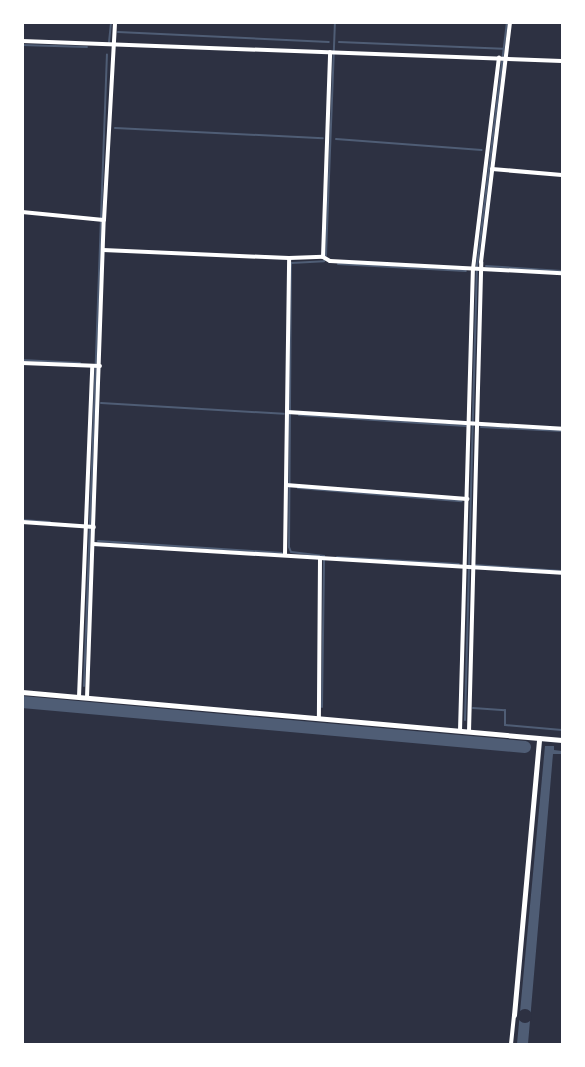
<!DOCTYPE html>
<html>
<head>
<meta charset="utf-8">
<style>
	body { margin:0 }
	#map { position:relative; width:585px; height:1067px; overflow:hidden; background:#2d3142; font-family:"Sofia Sans Condensed",sans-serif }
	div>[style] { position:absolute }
	.water>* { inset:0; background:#4f5d75 }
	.pier>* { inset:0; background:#2d3142 }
	.round { border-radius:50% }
	.stream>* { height:2px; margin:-1px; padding:0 1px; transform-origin:1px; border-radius:1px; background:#4f5d75 }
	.river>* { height:12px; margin:-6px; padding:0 6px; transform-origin:6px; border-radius:6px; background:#4f5d75 }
	.minor>* { height:4px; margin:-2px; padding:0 2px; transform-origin:2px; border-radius:2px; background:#fff }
	.tertiary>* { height:5px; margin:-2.5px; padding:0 2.5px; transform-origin:2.5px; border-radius:2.5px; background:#fff }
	span { translate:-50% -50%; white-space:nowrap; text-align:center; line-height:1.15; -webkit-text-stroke:4.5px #fff; paint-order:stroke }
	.frame { position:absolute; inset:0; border:24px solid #fff; pointer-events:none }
</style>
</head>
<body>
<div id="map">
	<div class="water">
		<div style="clip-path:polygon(545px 746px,554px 746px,554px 750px,562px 751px,562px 754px,553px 754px,528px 1044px,517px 1044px)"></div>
	</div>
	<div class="pier">
		<div class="round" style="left:518px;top:1009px;width:14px;height:14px"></div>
	</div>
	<div class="stream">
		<div style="left:118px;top:32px;width:211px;rotate:2.7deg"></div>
		<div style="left:109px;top:42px;width:20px;rotate:-84deg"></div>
		<div style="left:339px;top:42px;width:164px;rotate:2.4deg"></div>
		<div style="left:22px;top:45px;width:65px;rotate:1.8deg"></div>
		<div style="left:115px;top:128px;width:208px;rotate:2.8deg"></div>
		<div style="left:336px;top:139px;width:146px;rotate:4.3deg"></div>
		<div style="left:338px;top:264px;width:128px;rotate:3.1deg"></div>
		<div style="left:486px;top:266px;width:76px;rotate:3.8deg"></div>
		<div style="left:22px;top:360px;width:58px;rotate:3deg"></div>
		<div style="left:101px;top:403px;width:183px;rotate:3.4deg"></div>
		<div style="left:299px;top:415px;width:167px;rotate:3.8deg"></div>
		<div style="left:481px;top:427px;width:81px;rotate:2.8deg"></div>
		<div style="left:298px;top:488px;width:164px;rotate:4.6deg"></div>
		<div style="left:22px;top:520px;width:28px;rotate:4deg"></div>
		<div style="left:98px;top:541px;width:184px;rotate:3.7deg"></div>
		<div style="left:337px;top:557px;width:122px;rotate:3.3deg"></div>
		<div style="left:475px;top:565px;width:87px;rotate:3.9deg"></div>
		<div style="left:84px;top:686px;width:632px;rotate:-87.92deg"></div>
		<div style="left:83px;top:707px;width:3px;rotate:-90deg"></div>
		<div style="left:322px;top:707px;width:151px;rotate:-89.2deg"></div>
		<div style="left:324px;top:556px;width:33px;rotate:-173deg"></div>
		<div style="left:291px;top:552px;width:5px;rotate:-112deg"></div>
		<div style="left:289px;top:547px;width:284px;rotate:-89.6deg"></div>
		<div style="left:291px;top:263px;width:33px;rotate:-3deg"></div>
		<div style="left:324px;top:261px;width:6px;rotate:-72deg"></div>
		<div style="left:326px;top:255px;width:233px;rotate:-87.8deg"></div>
		<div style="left:473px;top:708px;width:32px;rotate:4deg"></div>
		<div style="left:505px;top:710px;width:15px;rotate:90deg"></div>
		<div style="left:505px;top:725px;width:57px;rotate:5deg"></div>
		<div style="left:465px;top:720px;width:454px;rotate:-88.5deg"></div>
		<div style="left:477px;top:266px;width:246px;rotate:-83deg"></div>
		<div style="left:323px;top:725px;width:4px;rotate:90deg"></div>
		<div style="left:464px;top:741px;width:3px;rotate:-90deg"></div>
	</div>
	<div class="river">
		<div style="left:22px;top:702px;width:505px;rotate:5.11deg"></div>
	</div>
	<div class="minor">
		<div style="left:22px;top:41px;width:540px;rotate:2.12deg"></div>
		<div style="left:492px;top:169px;width:70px;rotate:4.9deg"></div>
		<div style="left:22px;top:212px;width:82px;rotate:5.6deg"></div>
		<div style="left:103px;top:250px;width:186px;rotate:2.5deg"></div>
		<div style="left:289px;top:258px;width:34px;rotate:-2deg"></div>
		<div style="left:323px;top:257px;width:8px;rotate:30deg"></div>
		<div style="left:330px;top:261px;width:232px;rotate:3deg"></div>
		<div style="left:323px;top:257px;width:205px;rotate:-88deg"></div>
		<div style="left:22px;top:363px;width:78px;rotate:2.2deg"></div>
		<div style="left:287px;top:412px;width:276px;rotate:3.5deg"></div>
		<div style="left:286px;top:485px;width:182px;rotate:4.4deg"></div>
		<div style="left:22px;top:522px;width:72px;rotate:4deg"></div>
		<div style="left:93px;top:544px;width:227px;rotate:3.5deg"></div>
		<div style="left:320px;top:558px;width:160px;rotate:90.4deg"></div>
		<div style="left:285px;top:555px;width:297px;rotate:-89.2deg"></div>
		<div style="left:320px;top:558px;width:242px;rotate:3.5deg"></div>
		<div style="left:79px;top:697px;width:330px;rotate:-87.7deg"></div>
		<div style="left:87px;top:698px;width:478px;rotate:-88deg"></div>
		<div style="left:104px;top:220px;width:198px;rotate:-86.8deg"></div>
		<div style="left:460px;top:731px;width:462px;rotate:-88.4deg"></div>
		<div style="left:473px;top:269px;width:213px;rotate:-83deg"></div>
		<div style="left:469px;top:732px;width:470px;rotate:-88.5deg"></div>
		<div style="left:481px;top:262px;width:242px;rotate:-83.1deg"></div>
		<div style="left:511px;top:1044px;width:29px;rotate:-84deg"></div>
	</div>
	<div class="tertiary">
		<div style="left:22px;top:692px;width:542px;rotate:5.08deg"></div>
		<div style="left:514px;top:1015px;width:278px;rotate:-84.8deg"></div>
	</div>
	<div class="frame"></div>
</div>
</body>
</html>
